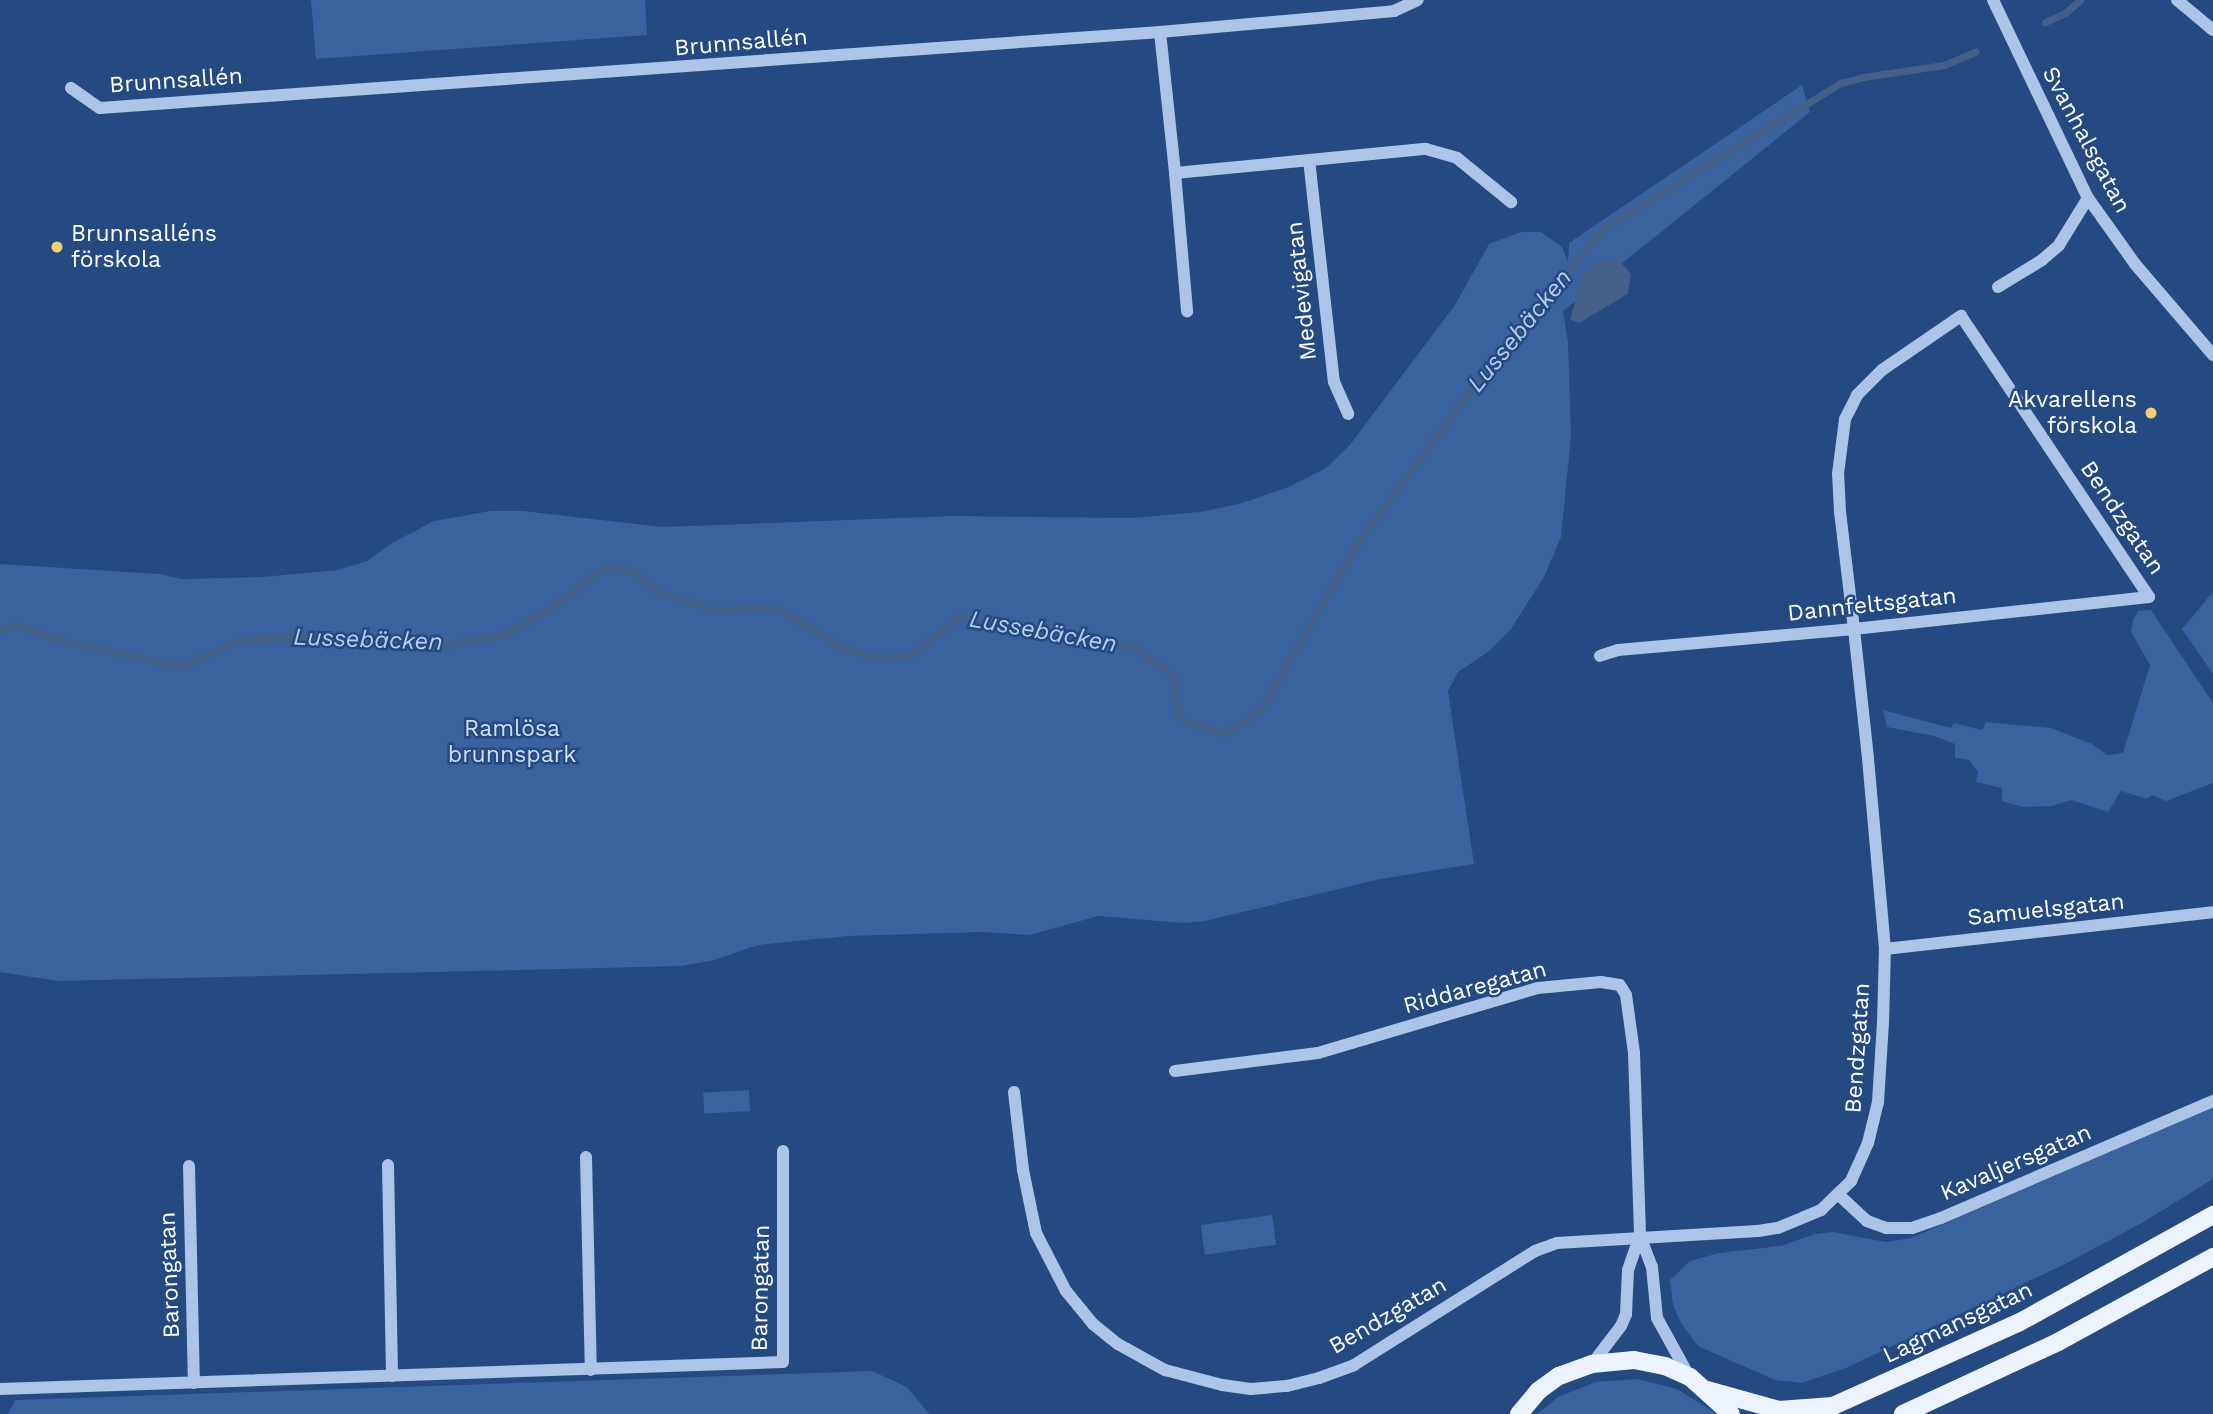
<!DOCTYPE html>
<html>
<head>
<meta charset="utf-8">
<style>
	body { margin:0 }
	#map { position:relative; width:2213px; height:1414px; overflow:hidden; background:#254981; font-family:"Work Sans",sans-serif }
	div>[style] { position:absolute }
	.green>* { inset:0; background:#39629e; transform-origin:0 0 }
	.water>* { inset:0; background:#456088 }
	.stream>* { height:7px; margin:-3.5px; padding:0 3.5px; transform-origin:3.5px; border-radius:3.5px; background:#456088 }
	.minor>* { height:12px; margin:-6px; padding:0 6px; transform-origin:6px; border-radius:6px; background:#acc4e7 }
	.major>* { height:18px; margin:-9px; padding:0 9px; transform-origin:9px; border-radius:9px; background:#edf3fd }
	.dots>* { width:19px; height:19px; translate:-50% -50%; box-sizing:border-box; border:4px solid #254981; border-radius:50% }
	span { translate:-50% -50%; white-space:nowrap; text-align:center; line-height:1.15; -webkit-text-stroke:5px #254981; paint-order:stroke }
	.street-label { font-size:23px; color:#fff }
	.poi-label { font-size:23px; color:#fff }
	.left { translate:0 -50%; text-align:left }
	.right { translate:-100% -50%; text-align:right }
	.park-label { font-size:23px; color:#cfdff5 }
	.water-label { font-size:24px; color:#b7ceee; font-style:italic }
</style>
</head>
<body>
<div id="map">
	<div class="green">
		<div style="clip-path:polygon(311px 0,645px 0,647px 35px,316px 59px)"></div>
		<div style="clip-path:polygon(1802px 85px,1810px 112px,1563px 311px,1568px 342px,1571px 437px,1561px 537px,1544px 577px,1511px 629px,1488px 652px,1458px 672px,1448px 691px,1474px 864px,1380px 879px,1205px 921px,1183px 923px,1098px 916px,1030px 935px,982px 932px,848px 936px,758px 945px,714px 960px,682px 966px,58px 981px,0 972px,0 564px,160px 574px,181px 579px,263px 577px,338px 570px,367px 561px,392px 543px,434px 521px,490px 511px,523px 511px,662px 527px,953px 516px,1130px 518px,1200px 512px,1239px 504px,1286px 488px,1326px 468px,1349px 446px,1455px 305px,1489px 244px,1521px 232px,1541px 232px,1562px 247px,1568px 262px,1569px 243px)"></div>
		<div style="clip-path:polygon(2213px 592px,2213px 674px,2182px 629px)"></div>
		<div style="clip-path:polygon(2151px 610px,2213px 703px,2213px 783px,2166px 801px,2152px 795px,2147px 799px,2121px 791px,2108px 812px,2071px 800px,2052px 806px,2023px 807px,2002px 801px,2002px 788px,1976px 782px,1978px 772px,1969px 760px,1955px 758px,1955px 744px,1934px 736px,1887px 727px,1883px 710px,1951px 728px,1954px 723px,1982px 730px,1986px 722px,2051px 728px,2092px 744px,2107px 755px,2123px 753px,2150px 665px,2131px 632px,2133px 620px,2138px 611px)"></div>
		<div style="left:749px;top:1090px;width:21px;height:46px;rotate:87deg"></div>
		<div style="clip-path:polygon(2213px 1107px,2213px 1179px,2142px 1223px,2065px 1264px,1846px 1368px,1802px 1383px,1775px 1380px,1698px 1346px,1681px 1323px,1673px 1305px,1670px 1280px,1690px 1261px,1719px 1253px,1781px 1246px,1815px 1234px,1833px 1232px,1886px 1242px,1911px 1238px)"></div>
		<div style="left:1272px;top:1215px;width:30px;height:72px;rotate:82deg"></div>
		<div style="clip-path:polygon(872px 1371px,907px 1387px,929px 1414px,8px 1414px,15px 1400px)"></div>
		<div style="clip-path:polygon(1637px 1379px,1677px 1389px,1717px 1414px,1537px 1414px,1558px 1397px,1596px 1382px)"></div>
	</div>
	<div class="water">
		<div style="clip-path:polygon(1617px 258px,1631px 274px,1628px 294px,1579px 323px,1570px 319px,1583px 275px,1595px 262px)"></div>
	</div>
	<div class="stream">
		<div style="left:2045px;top:22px;width:22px;rotate:-24deg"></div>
		<div style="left:2065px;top:13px;width:20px;rotate:-41deg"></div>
		<div style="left:0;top:630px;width:17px;rotate:-17deg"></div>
		<div style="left:16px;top:625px;width:41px;rotate:19.7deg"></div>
		<div style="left:55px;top:639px;width:129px;rotate:12.5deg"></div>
		<div style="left:181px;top:667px;width:58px;rotate:-25.7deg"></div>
		<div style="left:233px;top:642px;width:78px;rotate:-5.9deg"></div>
		<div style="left:311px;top:634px;width:65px;rotate:1.8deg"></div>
		<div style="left:376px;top:636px;width:66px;rotate:8.7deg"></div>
		<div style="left:441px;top:646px;width:65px;rotate:-10.6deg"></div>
		<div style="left:505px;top:634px;width:53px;rotate:-29.5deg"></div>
		<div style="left:551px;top:608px;width:69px;rotate:-37.4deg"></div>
		<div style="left:606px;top:566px;width:28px;rotate:13deg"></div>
		<div style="left:633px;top:572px;width:35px;rotate:37deg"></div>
		<div style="left:661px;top:593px;width:56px;rotate:17.8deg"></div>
		<div style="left:714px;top:610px;width:61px;rotate:-1.9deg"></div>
		<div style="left:775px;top:608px;width:42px;rotate:28.4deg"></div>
		<div style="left:812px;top:628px;width:29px;rotate:36deg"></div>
		<div style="left:835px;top:645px;width:45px;rotate:16.8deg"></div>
		<div style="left:878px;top:658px;width:34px;rotate:-5deg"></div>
		<div style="left:912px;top:655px;width:60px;rotate:-39.6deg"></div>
		<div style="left:958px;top:617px;width:104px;rotate:8.3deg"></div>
		<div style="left:1061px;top:632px;width:77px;rotate:12deg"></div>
		<div style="left:1136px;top:648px;width:46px;rotate:37.1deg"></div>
		<div style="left:1173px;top:676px;width:42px;rotate:81.9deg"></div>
		<div style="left:1179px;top:718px;width:48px;rotate:19.6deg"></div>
		<div style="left:1224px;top:734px;width:46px;rotate:-34.4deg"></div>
		<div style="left:1262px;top:708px;width:188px;rotate:-60deg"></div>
		<div style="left:1356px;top:545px;width:229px;rotate:-53.5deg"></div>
		<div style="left:1492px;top:361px;width:174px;rotate:-49.9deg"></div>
		<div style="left:1604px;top:228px;width:278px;rotate:-31.5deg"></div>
		<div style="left:1841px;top:83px;width:23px;rotate:-15deg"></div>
		<div style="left:1863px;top:77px;width:82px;rotate:-8.4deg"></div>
		<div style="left:1944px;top:65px;width:34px;rotate:-23deg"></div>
	</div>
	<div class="minor">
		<div style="left:1993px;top:0;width:220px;rotate:64.4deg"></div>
		<div style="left:2088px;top:198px;width:81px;rotate:54.5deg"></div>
		<div style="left:2135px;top:264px;width:120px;rotate:49.4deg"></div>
		<div style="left:2177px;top:0;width:47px;rotate:39.8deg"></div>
		<div style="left:1160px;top:32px;width:142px;rotate:83.9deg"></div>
		<div style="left:1175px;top:173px;width:252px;rotate:-5.5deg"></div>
		<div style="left:1426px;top:149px;width:32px;rotate:16deg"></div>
		<div style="left:1457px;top:158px;width:70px;rotate:39.2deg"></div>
		<div style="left:71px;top:88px;width:35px;rotate:35deg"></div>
		<div style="left:100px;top:108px;width:1063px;rotate:-4.1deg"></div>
		<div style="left:1160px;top:32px;width:235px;rotate:-5.1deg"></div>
		<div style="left:1394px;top:11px;width:26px;rotate:-25deg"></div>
		<div style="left:1309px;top:160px;width:223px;rotate:83.6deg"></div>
		<div style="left:1334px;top:382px;width:35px;rotate:66deg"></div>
		<div style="left:1175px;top:173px;width:139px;rotate:85deg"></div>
		<div style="left:1998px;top:287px;width:52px;rotate:-31.5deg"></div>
		<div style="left:2042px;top:260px;width:23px;rotate:-41deg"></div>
		<div style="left:2059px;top:245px;width:55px;rotate:-58.3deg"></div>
		<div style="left:1885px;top:949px;width:330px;rotate:-6.4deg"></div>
		<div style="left:1175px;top:1071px;width:144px;rotate:-7.2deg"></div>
		<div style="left:1318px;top:1053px;width:229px;rotate:-16.5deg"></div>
		<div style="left:1538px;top:988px;width:63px;rotate:-5.4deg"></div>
		<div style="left:1601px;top:982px;width:19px;rotate:9deg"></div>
		<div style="left:1620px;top:985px;width:12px;rotate:59deg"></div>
		<div style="left:1626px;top:995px;width:59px;rotate:82.1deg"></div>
		<div style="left:1634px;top:1053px;width:183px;rotate:88.1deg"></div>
		<div style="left:1640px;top:1236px;width:33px;rotate:69deg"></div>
		<div style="left:1652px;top:1267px;width:51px;rotate:84.4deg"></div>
		<div style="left:1657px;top:1318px;width:66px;rotate:61.1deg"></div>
		<div style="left:1014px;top:1092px;width:79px;rotate:83.4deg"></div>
		<div style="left:1023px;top:1170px;width:64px;rotate:78.3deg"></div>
		<div style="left:1036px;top:1233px;width:65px;rotate:62.7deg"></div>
		<div style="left:1066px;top:1291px;width:43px;rotate:50.7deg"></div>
		<div style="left:1093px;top:1324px;width:32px;rotate:39deg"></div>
		<div style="left:1118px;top:1344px;width:54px;rotate:29deg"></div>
		<div style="left:1165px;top:1370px;width:59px;rotate:14.7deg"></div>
		<div style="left:1222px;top:1385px;width:29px;rotate:8deg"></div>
		<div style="left:1251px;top:1389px;width:36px;rotate:-5deg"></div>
		<div style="left:1287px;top:1386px;width:33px;rotate:-14deg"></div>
		<div style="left:1319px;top:1378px;width:37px;rotate:-20deg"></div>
		<div style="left:1354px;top:1365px;width:214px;rotate:-32.2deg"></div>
		<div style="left:1535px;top:1251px;width:23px;rotate:-20deg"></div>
		<div style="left:1557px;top:1243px;width:201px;rotate:-3.4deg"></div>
		<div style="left:1758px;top:1231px;width:20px;rotate:-9deg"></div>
		<div style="left:1778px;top:1228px;width:47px;rotate:-22.7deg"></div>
		<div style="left:1821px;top:1210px;width:42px;rotate:-44deg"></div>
		<div style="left:1851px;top:1181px;width:42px;rotate:-65.9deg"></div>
		<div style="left:1868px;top:1143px;width:42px;rotate:-76.3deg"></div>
		<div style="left:1878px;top:1102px;width:79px;rotate:-86.4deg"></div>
		<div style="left:1883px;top:1023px;width:74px;rotate:-88.5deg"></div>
		<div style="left:1885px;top:949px;width:192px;rotate:-95.1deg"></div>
		<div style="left:1868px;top:758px;width:130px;rotate:-96.2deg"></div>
		<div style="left:1854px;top:629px;width:119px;rotate:-96.8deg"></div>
		<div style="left:1840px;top:511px;width:37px;rotate:-93deg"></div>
		<div style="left:1838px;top:474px;width:55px;rotate:-82.7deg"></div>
		<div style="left:1845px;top:419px;width:27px;rotate:-63deg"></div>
		<div style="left:1857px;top:395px;width:35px;rotate:-45deg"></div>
		<div style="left:1882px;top:370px;width:96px;rotate:-34.4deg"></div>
		<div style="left:1961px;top:316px;width:338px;rotate:56.2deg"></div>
		<div style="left:2149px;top:597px;width:297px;rotate:173.8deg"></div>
		<div style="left:1854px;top:629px;width:237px;rotate:174.9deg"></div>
		<div style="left:1618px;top:650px;width:19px;rotate:162deg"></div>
		<div style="left:586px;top:1157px;width:213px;rotate:88.7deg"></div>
		<div style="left:388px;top:1165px;width:211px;rotate:88.9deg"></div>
		<div style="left:189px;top:1166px;width:217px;rotate:88.7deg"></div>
		<div style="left:1839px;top:1195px;width:38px;rotate:43deg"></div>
		<div style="left:1867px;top:1221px;width:20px;rotate:20deg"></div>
		<div style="left:1886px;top:1228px;width:26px"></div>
		<div style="left:1912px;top:1228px;width:31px;rotate:-19deg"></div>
		<div style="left:1941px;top:1218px;width:296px;rotate:-23.3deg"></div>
		<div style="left:1592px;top:1364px;width:48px;rotate:-52.7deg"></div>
		<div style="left:1621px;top:1326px;width:13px;rotate:-67deg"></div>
		<div style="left:1626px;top:1314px;width:44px;rotate:-87.4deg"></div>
		<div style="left:1628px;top:1270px;width:36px;rotate:-71deg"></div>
		<div style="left:0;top:1389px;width:783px;rotate:-1.97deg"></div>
		<div style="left:783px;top:1362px;width:211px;rotate:-90deg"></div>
	</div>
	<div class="major">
		<div style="left:1707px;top:1390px;width:75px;rotate:15.5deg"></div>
		<div style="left:1779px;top:1410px;width:54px;rotate:-4.2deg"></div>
		<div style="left:1833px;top:1406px;width:205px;rotate:-24.2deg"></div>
		<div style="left:2020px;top:1322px;width:221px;rotate:-29deg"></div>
		<div style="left:1519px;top:1414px;width:30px;rotate:-50deg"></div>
		<div style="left:1538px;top:1391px;width:26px;rotate:-36deg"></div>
		<div style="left:1559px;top:1376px;width:35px;rotate:-20deg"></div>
		<div style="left:1592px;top:1364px;width:42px;rotate:-5.4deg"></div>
		<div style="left:1634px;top:1360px;width:32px;rotate:11deg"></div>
		<div style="left:1665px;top:1366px;width:27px;rotate:24deg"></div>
		<div style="left:1690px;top:1377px;width:55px;rotate:42.1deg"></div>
		<div style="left:1903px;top:1414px;width:171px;rotate:-24.9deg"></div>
		<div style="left:2058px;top:1342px;width:177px;rotate:-28.7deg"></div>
	</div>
	<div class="dots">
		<div style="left:57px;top:247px;background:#f0d170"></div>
		<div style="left:2151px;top:413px;background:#f0d170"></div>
	</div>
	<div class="street-label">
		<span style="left:741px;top:43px;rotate:-5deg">Brunnsallén</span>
		<span style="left:176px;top:81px;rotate:-4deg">Brunnsallén</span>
		<span style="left:2086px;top:140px;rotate:62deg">Svanhalsgatan</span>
		<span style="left:1302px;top:291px;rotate:-96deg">Medevigatan</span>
		<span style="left:2122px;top:518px;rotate:56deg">Bendzgatan</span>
		<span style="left:1872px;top:605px;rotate:-6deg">Dannfeltsgatan</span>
		<span style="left:2046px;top:910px;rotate:-6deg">Samuelsgatan</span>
		<span style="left:1475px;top:988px;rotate:-15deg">Riddaregatan</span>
		<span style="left:1858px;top:1048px;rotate:-86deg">Bendzgatan</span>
		<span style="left:2016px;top:1163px;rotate:-23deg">Kavaljersgatan</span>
		<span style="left:170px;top:1275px;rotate:-92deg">Barongatan</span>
		<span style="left:761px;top:1288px;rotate:-89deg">Barongatan</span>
		<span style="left:1388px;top:1316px;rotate:-30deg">Bendzgatan</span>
		<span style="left:1958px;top:1323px;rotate:-25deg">Lagmansgatan</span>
	</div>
	<div class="poi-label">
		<span class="left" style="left:71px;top:247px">Brunnsalléns<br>förskola</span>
		<span class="right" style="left:2137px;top:413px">Akvarellens<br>förskola</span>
	</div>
	<div class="park-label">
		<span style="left:512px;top:742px">Ramlösa<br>brunnspark</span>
	</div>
	<div class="water-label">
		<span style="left:1520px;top:331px;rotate:-51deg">Lussebäcken</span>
		<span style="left:1043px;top:632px;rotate:10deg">Lussebäcken</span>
		<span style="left:368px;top:640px;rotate:2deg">Lussebäcken</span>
	</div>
</div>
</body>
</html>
